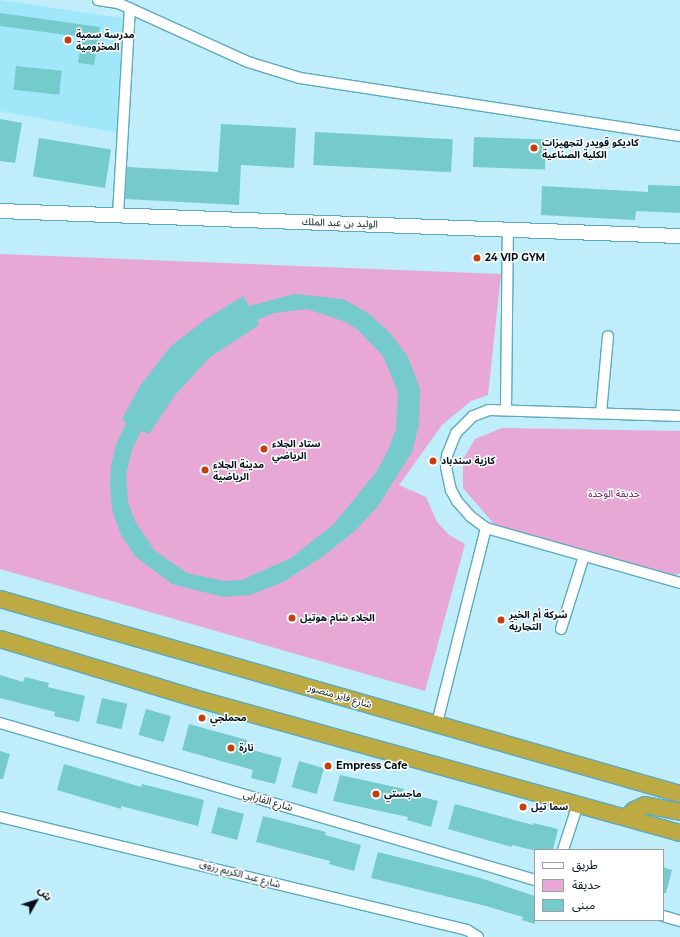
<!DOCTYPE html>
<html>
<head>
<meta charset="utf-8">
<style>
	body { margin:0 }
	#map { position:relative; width:680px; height:937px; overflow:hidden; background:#c0edfa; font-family:Montserrat,"Noto Sans Arabic",sans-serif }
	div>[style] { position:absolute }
	.built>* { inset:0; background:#a1e7fa }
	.green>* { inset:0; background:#e7a8d5 }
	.building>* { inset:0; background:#75cacc; transform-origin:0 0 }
	.roads { filter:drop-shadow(1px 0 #5caabf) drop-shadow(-1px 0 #5caabf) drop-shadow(0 1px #5caabf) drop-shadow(0 -1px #5caabf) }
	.minor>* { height:10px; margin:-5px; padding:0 5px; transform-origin:5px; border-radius:5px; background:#fff }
	.secondary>* { height:14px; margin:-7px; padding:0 7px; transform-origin:7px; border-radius:7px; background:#fff }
	.trunk>* { height:16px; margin:-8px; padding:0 8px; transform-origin:8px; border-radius:8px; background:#beaa42 }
	.dots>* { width:11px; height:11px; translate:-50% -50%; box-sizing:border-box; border:2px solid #fff; border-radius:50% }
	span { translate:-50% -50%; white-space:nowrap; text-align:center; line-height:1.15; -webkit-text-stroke:3px #fff; paint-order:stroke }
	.poi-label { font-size:10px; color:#001319; font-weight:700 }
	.left { translate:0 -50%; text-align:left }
	.street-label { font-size:10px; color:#001319 }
	.park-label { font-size:10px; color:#620e52 }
	.legend { position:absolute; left:534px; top:849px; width:130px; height:72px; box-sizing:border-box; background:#fff; border:1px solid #99a1a3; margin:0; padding:5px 7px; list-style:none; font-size:12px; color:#001319 }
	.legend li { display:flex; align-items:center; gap:8px; height:20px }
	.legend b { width:20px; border:1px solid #99a1a3 }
	.north { position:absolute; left:16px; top:881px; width:40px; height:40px; -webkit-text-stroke:3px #fff; paint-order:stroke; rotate:51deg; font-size:11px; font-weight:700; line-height:16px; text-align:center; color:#001319 }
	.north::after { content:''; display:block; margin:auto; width:14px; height:18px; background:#001319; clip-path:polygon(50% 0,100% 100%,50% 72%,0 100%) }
</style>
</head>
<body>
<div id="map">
	<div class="built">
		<div style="clip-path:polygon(0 0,128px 19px,124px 134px,0 111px)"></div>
	</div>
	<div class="green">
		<div style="clip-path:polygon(0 254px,501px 274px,488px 395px,471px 401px,442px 425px,399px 485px,426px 497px,437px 522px,449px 535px,465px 544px,425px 691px,0 569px)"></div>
		<div style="clip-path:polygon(502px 428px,680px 431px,680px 573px,668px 578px,494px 524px,463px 488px,463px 459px,475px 439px)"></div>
	</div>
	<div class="building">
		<div style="clip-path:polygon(0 13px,100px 27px,94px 65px,78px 63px,82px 37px,0 26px)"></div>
		<div style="left:16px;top:66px;width:46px;height:24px;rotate:6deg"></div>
		<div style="clip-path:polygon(0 119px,22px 123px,15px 163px,0 161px)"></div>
		<div style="clip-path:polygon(221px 124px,296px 128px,294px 168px,241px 165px,239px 205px,125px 199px,127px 167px,218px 172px)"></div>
		<div style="left:315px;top:132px;width:138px;height:33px;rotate:3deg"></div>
		<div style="left:474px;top:137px;width:72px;height:30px;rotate:2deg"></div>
		<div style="left:39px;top:138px;width:73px;height:39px;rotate:9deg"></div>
		<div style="clip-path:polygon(648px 185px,680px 186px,680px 213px,636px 211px,635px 220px,541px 215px,542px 186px,648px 192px)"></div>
		<div style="clip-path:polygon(evenodd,294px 294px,343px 299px,368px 313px,390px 333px,408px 357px,420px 389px,419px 424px,412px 452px,378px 506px,356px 530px,322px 557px,283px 582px,251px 595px,223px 597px,172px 584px,136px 557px,121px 535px,112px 510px,110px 486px,111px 466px,116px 445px,126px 423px,122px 419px,140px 386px,171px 346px,206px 319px,243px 296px,249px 306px,294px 294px,307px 309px,346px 322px,358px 330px,383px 356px,398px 392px,396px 429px,388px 450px,377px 471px,334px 524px,291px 558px,242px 580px,224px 581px,187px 573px,154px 550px,135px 521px,128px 502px,126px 475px,132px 450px,141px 431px,149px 434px,176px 394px,209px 358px,259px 325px,257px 320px,274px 313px,307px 309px)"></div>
		<div style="clip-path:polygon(0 675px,23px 682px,25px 677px,49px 683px,48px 687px,85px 696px,79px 722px,54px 716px,55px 712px,0 698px)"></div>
		<div style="left:102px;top:698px;width:26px;height:26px;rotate:13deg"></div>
		<div style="left:146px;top:709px;width:26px;height:27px;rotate:16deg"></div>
		<div style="clip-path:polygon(189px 724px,247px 740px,245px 748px,282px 758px,275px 784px,251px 778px,253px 770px,182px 750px)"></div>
		<div style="clip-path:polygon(0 751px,10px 754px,3px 779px,0 779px)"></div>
		<div style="left:299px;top:761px;width:26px;height:27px;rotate:16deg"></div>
		<div style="clip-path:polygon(64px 764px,141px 787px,142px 784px,204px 800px,198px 826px,121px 806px,121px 809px,57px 790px)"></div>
		<div style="clip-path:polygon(340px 775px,404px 789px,403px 792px,438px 801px,431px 827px,407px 820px,408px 817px,333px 801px)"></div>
		<div style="clip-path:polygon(455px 804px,533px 825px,533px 823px,558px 829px,553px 850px,532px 850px,512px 845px,512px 847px,448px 829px)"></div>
		<div style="left:218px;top:807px;width:27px;height:27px;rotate:15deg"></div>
		<div style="clip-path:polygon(263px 816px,326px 832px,325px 835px,361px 845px,354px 871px,329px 864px,330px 861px,256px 842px)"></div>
		<div style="clip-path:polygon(378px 852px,477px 877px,535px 896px,535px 924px,522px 920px,523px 917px,486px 906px,371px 878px)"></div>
		<div style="clip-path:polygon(663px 867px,672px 870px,666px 893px,663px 893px)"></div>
	</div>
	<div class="roads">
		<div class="minor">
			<div style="left:98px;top:0;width:20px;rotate:9deg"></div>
			<div style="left:118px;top:3px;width:143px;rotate:24.4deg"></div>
			<div style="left:248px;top:62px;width:54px;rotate:17.1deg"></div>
			<div style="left:300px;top:78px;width:384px;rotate:8.7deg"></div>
			<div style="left:118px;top:215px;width:207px;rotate:-86.7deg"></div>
			<div style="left:506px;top:409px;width:180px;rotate:-89.4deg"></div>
			<div style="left:601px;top:413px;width:77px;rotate:-84.8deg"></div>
			<div style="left:680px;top:416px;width:191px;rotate:-178.2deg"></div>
			<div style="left:489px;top:410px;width:17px;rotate:159deg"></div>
			<div style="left:473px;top:416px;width:24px;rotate:135deg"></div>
			<div style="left:456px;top:433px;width:24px;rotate:112deg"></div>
			<div style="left:447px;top:455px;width:12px;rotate:95deg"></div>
			<div style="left:446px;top:467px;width:24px;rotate:78deg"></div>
			<div style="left:451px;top:490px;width:13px;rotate:61deg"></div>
			<div style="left:457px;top:501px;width:20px;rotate:49deg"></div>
			<div style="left:470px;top:516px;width:20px;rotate:37deg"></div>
			<div style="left:486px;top:528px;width:202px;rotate:15.8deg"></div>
			<div style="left:561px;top:629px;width:77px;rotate:-72.5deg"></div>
			<div style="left:0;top:723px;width:558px;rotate:16.35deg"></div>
			<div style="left:437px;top:723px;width:201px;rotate:-75.9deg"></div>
			<div style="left:0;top:817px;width:480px;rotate:13.6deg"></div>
			<div style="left:467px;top:930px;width:13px;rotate:32deg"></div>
			<div style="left:563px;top:850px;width:48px;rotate:-71.9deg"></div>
			<div style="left:663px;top:916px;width:18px;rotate:16deg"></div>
		</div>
		<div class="secondary">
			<div style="left:0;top:211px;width:680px;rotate:2.11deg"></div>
		</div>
		<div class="trunk">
			<div style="left:0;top:599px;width:707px;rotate:16deg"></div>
			<div style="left:0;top:639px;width:203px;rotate:16.9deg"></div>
			<div style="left:194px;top:698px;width:504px;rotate:15.52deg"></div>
			<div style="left:627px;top:817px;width:10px;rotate:-45deg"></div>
			<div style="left:634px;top:810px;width:12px;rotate:-24deg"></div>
			<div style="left:645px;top:805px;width:36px;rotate:11deg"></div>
		</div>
	</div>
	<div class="dots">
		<div style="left:68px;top:40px;background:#c63f0b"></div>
		<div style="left:534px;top:148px;background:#c63f0b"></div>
		<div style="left:477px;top:258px;background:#c63f0b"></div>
		<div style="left:264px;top:449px;background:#c63f0b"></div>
		<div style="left:433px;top:461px;background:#c63f0b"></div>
		<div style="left:205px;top:470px;background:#c63f0b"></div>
		<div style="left:292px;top:618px;background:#c63f0b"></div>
		<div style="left:501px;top:620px;background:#c63f0b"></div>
		<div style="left:202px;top:718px;background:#c63f0b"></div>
		<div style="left:231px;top:748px;background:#c63f0b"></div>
		<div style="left:328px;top:766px;background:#c63f0b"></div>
		<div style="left:376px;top:794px;background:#c63f0b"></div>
		<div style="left:523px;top:807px;background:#c63f0b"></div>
	</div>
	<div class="poi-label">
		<span class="left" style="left:76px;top:40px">مدرسة سمية<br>المخزومية</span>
		<span class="left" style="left:542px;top:148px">كاديكو قويدر لتجهيزات<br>الكلية الصناعية</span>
		<span class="left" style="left:485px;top:258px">24 VIP GYM</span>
		<span class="left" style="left:272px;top:449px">ستاد الجلاء<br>الرياضي</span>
		<span class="left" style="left:441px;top:461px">كازية سندباد</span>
		<span class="left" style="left:213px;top:470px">مدينة الجلاء<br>الرياضية</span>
		<span class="left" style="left:509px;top:620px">شركة أم الخير<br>التجارية</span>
		<span class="left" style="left:300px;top:618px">الجلاء شام هوتيل</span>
		<span class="left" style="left:210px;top:718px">محملجي</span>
		<span class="left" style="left:239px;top:748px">نارة</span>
		<span class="left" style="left:336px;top:766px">Empress Cafe</span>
		<span class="left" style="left:384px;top:794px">ماجستي</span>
		<span class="left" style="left:531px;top:807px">سما تيل</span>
	</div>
	<div class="street-label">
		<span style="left:340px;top:223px;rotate:2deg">الوليد بن عبد الملك</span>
		<span style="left:340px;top:696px;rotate:16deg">شارع فايز منصور</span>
		<span style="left:268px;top:801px;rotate:16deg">شارع الفارابي</span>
		<span style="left:240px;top:874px;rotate:15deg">شارع عبد الكريم رزوق</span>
	</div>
	<div class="park-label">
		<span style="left:614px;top:494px">حديقة الوحدة</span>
	</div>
	<ul class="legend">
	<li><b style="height:5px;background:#fff"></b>طريق</li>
	<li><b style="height:11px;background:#e7a8d5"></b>حديقة</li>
	<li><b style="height:11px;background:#75cacc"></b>مبنى</li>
	</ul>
	<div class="north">ش</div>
</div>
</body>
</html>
